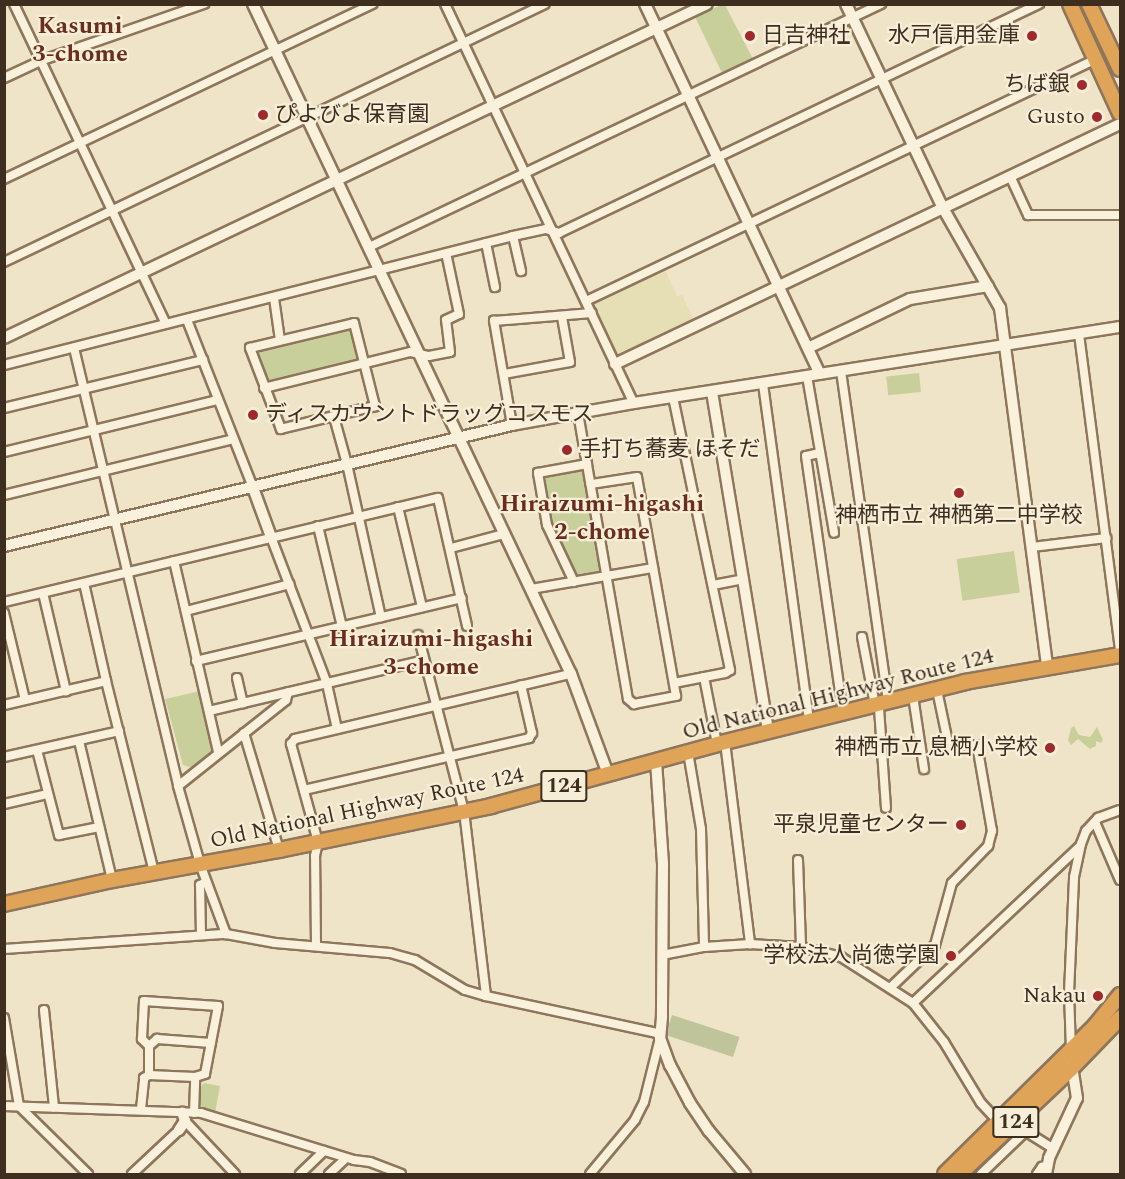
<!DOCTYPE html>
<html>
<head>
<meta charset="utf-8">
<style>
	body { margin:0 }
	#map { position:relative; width:1125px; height:1179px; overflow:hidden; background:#f0e4c8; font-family:Spectral,"Noto Sans JP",serif }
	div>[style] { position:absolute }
	.farmland>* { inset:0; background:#e6deb5 }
	.green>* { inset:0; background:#c9cf9b; transform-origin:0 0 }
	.cemetery>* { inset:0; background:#bfc49a; transform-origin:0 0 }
	.roads { filter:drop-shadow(2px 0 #8d765c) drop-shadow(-2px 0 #8d765c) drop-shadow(0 2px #8d765c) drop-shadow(0 -2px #8d765c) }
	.street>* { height:8px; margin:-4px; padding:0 4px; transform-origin:4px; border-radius:4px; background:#faf1dc }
	.secondary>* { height:10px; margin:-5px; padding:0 5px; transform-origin:5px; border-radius:5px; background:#faf1dc }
	.highway>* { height:14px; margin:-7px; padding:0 7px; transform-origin:7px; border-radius:7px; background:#e0a458 }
	.dots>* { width:16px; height:16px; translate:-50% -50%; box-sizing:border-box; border:3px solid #f7eed8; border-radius:50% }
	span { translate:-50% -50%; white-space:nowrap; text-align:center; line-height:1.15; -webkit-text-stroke:4.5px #f7eed8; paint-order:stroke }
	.shield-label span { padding:2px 4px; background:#f7eed8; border:2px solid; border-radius:4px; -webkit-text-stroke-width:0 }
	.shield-label { font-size:21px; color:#3d2e20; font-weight:700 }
	.poi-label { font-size:22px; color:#3d2e20 }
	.left { translate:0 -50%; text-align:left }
	.right { translate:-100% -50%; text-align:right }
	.street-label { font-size:22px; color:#3d2e20 }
	.neighbourhood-label { font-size:24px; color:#6b2e1e; font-weight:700 }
	.frame { position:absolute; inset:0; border:6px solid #3d2e20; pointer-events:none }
</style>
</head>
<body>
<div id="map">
	<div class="farmland">
		<div style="clip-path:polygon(665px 270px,677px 296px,682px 295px,694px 320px,617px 356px,594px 305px)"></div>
	</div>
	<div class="green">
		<div style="clip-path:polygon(721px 5px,725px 5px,753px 59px,722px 73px,695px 17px)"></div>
		<div style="left:352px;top:325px;width:36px;height:101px;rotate:77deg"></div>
		<div style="left:919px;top:373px;width:19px;height:33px;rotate:84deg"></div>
		<div style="clip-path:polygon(579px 470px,585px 475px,601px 571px,599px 574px,577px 577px,549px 522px,543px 479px,545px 476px)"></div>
		<div style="left:1014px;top:551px;width:42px;height:58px;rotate:82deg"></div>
		<div style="clip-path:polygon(200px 691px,215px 747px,193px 768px,183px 765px,165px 699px)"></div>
		<div style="clip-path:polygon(1074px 726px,1079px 735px,1090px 737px,1097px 727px,1103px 740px,1101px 743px,1096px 741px,1096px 746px,1090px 749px,1078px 739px,1071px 745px,1068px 740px,1071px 728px)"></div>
		<div style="clip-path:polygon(204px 1083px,220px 1086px,215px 1113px,206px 1111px,200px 1105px,201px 1086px)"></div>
	</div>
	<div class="cemetery">
		<div style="left:672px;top:1015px;width:71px;height:21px;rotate:18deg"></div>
	</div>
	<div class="roads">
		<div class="street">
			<div style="left:14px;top:4px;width:354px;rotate:64.6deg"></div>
			<div style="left:445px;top:4px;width:441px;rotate:64.7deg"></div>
			<div style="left:4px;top:78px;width:40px;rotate:-25deg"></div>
			<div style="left:40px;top:61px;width:174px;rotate:-19.2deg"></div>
			<div style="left:1010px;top:176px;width:43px;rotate:65.2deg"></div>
			<div style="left:1028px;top:215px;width:92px"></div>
			<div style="left:4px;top:179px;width:408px;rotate:-25.4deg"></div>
			<div style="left:513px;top:236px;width:36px;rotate:77deg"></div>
			<div style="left:486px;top:243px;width:45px;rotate:78.4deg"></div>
			<div style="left:369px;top:247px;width:567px;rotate:-25.39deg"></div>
			<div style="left:4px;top:262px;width:599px;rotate:-25.5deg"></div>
			<div style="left:274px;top:298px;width:42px;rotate:81.9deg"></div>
			<div style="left:586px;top:301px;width:565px;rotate:-25.38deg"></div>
			<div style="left:187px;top:320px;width:177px;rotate:68.5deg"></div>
			<div style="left:354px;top:323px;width:86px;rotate:75.8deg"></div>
			<div style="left:375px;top:406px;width:97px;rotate:166.3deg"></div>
			<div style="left:281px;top:429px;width:87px;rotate:-110.9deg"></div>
			<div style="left:250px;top:348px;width:107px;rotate:-13.5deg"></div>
			<div style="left:1079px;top:334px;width:318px;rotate:82.6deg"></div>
			<div style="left:74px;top:348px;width:450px;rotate:76.6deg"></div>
			<div style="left:178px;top:786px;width:81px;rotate:74.2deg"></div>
			<div style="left:200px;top:864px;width:75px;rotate:69.6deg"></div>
			<div style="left:4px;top:365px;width:525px;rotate:-14.22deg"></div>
			<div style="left:513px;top:236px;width:34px;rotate:-12deg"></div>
			<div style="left:546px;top:229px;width:14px;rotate:17deg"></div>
			<div style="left:559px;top:233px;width:532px;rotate:-25.51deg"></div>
			<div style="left:841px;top:371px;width:334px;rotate:81.9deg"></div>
			<div style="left:504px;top:374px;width:67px;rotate:-10.3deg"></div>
			<div style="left:570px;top:362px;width:46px;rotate:-100.1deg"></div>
			<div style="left:807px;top:376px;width:159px;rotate:80.2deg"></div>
			<div style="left:763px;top:384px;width:340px;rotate:82.2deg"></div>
			<div style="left:264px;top:388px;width:151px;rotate:-13.8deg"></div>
			<div style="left:411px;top:352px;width:18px;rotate:13deg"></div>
			<div style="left:429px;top:356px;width:21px;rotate:-11deg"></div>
			<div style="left:450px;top:352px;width:32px;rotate:-97deg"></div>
			<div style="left:446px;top:320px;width:14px;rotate:-25deg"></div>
			<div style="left:459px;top:314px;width:62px;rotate:-102deg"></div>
			<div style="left:673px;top:397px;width:279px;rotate:78.2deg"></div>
			<div style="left:730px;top:670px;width:6px;rotate:149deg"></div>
			<div style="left:725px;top:673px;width:52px;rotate:168.9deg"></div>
			<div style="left:4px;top:408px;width:205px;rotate:-13.6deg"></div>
			<div style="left:578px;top:413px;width:290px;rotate:80.1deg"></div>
			<div style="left:628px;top:699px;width:8px;rotate:40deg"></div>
			<div style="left:634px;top:704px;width:43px;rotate:-10.8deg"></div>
			<div style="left:676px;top:696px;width:222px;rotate:-100.1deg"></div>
			<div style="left:637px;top:477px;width:47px;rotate:171.3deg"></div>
			<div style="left:334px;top:417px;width:49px;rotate:74.5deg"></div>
			<div style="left:347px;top:464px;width:157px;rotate:77.5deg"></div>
			<div style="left:512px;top:425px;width:106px;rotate:-99.8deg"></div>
			<div style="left:494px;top:321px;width:98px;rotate:-4.7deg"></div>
			<div style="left:4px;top:452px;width:220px;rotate:-13.7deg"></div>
			<div style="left:820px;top:453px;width:14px;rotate:168deg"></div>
			<div style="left:806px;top:456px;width:260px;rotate:81.8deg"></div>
			<div style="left:4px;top:495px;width:236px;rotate:-13.7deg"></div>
			<div style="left:398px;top:507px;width:103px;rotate:76.5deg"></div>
			<div style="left:318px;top:526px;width:104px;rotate:76.6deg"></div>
			<div style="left:271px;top:537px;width:157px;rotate:69.1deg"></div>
			<div style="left:327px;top:684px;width:46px;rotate:77.5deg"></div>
			<div style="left:1032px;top:547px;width:75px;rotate:-6.9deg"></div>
			<div style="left:451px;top:548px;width:55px;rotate:-14.8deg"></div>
			<div style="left:174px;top:561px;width:196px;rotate:77deg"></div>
			<div style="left:574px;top:582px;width:63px;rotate:-115.3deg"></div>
			<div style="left:547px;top:525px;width:53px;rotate:-99.8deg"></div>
			<div style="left:538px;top:473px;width:50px;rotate:-10.4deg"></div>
			<div style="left:84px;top:583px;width:100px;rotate:77.3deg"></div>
			<div style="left:106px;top:681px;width:197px;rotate:75.9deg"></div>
			<div style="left:713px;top:585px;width:31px;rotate:-11deg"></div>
			<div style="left:531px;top:589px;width:124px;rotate:-9.8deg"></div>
			<div style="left:43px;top:593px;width:101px;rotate:76.8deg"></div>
			<div style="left:4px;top:602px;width:446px;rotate:-13.5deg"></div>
			<div style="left:438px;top:498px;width:131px;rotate:77.2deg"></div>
			<div style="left:186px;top:611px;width:107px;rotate:-14.6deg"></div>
			<div style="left:4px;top:613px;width:89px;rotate:76.4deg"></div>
			<div style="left:418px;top:635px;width:182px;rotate:75.4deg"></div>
			<div style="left:464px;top:811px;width:186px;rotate:83.2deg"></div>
			<div style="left:862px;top:637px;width:69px;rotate:79.2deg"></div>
			<div style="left:875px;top:705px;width:5px;rotate:37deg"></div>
			<div style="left:879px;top:708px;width:100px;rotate:86deg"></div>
			<div style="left:196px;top:661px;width:273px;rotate:-13.3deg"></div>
			<div style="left:704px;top:677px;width:68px;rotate:79deg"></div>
			<div style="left:237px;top:678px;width:26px;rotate:77deg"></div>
			<div style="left:913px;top:696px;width:74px;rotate:81.4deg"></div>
			<div style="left:4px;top:705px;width:105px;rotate:-13.2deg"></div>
			<div style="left:209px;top:711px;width:221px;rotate:-13.3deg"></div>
			<div style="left:244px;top:733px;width:122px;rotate:73.3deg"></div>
			<div style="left:79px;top:741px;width:143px;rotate:76.6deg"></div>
			<div style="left:725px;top:742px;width:204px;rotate:82.9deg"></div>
			<div style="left:37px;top:750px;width:88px;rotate:75.5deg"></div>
			<div style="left:59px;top:835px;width:41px;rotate:-11.3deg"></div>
			<div style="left:688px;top:752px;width:78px;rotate:80.4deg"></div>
			<div style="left:701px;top:829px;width:118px;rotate:88.5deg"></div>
			<div style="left:4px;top:757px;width:118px;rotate:-12.7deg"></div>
			<div style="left:178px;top:786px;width:138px;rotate:-38.5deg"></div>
			<div style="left:286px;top:700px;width:8px;rotate:-76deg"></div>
			<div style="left:304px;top:790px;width:231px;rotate:-13deg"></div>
			<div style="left:529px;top:738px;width:6px;rotate:-59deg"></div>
			<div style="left:532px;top:733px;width:49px;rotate:-102.9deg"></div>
			<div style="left:4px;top:804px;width:44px;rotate:-13.1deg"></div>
			<div style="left:1095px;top:822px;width:63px;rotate:66.7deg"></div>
			<div style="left:798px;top:860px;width:87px;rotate:88deg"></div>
			<div style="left:201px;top:935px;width:50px;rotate:-91.1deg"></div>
			<div style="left:200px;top:885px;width:7px;rotate:-27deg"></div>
			<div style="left:316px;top:945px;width:89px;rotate:-90.6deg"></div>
			<div style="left:315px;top:856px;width:14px;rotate:-78deg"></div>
			<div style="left:318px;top:842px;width:102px;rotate:-105.4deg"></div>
			<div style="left:291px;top:744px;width:6px;rotate:-51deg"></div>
			<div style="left:295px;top:739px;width:284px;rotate:-13.3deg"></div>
			<div style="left:4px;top:949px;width:223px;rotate:-3.9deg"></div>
			<div style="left:226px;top:934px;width:50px;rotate:10.4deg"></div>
			<div style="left:275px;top:943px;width:115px;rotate:5deg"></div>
			<div style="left:390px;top:953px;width:26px;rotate:16deg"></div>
			<div style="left:415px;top:960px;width:58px;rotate:31deg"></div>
			<div style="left:465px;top:990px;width:22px;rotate:16deg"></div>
			<div style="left:486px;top:996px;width:175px;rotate:12.2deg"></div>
			<div style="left:657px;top:1033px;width:6px;rotate:59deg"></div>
			<div style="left:660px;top:1038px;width:66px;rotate:104deg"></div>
			<div style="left:644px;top:1102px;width:20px;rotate:117deg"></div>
			<div style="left:635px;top:1120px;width:70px;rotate:129.8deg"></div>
			<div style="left:662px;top:955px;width:43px;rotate:-10.8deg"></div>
			<div style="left:704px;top:947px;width:46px;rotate:-3.7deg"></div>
			<div style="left:750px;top:944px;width:51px;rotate:3.4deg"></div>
			<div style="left:801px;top:947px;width:41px;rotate:14deg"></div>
			<div style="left:841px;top:957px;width:85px;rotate:32.6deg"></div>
			<div style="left:913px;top:1003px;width:50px;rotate:51.5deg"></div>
			<div style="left:944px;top:1042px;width:71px;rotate:58.8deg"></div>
			<div style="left:981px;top:1103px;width:26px;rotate:47deg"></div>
			<div style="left:890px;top:988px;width:62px;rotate:-43.7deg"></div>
			<div style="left:935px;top:945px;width:64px;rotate:-74.7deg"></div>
			<div style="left:952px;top:883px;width:52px;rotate:-45.8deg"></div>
			<div style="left:988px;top:846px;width:16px;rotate:-75deg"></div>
			<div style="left:992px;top:831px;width:87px;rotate:-99.9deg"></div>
			<div style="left:977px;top:745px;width:28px;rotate:176deg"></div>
			<div style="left:949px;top:747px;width:58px;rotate:-101.9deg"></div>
			<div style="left:913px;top:1003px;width:229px;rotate:-43.2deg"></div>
			<div style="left:44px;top:1010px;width:98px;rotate:84.1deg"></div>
			<div style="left:4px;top:1018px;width:89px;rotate:80.3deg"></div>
			<div style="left:19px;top:1106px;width:97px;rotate:44.6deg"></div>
			<div style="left:149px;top:1046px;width:11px;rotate:-41deg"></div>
			<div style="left:157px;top:1039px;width:54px;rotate:4.2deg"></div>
			<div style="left:1071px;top:1050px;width:57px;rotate:-92deg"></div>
			<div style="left:1069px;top:993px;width:116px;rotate:-87.5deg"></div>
			<div style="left:1074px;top:877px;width:34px;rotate:-78deg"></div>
			<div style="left:1081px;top:844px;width:14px;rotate:-69deg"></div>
			<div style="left:1086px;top:831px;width:18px;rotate:-47deg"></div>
			<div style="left:1098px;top:818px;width:23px;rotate:-20deg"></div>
			<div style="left:4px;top:1106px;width:197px;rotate:2deg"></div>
			<div style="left:201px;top:1113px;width:160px;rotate:17.1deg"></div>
			<div style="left:354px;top:1160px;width:16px;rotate:7deg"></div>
			<div style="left:370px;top:1162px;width:33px;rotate:21deg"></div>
			<div style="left:141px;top:1109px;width:31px;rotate:-84deg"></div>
			<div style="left:144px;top:1078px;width:6px;rotate:-31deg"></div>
			<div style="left:194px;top:1113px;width:36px;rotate:-88deg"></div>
			<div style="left:195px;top:1077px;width:46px;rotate:-177.5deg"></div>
			<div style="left:149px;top:1075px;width:29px;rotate:-90deg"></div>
			<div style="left:149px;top:1046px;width:10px;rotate:-135deg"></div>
			<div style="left:142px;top:1039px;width:38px;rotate:-87deg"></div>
			<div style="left:144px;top:1001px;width:74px;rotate:3.9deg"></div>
			<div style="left:218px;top:1006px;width:69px;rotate:100.8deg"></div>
			<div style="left:205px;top:1074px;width:10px;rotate:163deg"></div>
			<div style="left:185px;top:1121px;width:73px;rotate:46.7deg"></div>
			<div style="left:1022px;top:1129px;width:36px;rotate:32deg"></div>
			<div style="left:132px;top:1174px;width:64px;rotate:-43.1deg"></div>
			<div style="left:300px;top:1174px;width:33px;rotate:-44deg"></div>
			<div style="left:329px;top:1174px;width:23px;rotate:-43deg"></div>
			<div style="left:981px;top:1174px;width:62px;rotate:-43.7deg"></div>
			<div style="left:1037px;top:1174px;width:9px;rotate:-54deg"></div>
			<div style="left:1042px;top:1167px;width:5px"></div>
		</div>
		<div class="secondary">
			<div style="left:253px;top:4px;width:742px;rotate:64.61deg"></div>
			<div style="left:571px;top:674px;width:107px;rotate:69.7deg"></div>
			<div style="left:645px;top:4px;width:409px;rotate:64.7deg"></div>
			<div style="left:846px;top:4px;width:226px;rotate:64.6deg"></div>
			<div style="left:943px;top:208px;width:115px;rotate:60.3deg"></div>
			<div style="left:1000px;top:308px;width:362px;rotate:82.5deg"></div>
			<div style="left:4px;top:338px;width:778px;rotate:-25.41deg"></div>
			<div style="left:808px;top:348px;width:113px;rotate:-25.7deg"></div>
			<div style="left:910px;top:299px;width:79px;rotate:-9.5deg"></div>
			<div style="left:615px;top:364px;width:559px;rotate:-25.42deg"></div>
			<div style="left:712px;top:392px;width:344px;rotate:80.6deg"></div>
			<div style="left:252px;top:485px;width:55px;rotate:69.9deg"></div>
			<div style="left:4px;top:546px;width:522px;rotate:-13.4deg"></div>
			<div style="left:512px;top:425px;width:124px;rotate:-10.2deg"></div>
			<div style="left:634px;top:403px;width:492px;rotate:-8.9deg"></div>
			<div style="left:656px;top:761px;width:103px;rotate:86.1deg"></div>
			<div style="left:663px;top:864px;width:153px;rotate:90.4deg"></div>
			<div style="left:662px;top:1017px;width:21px;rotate:95deg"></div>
			<div style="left:660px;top:1038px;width:29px;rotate:70deg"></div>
			<div style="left:670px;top:1065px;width:43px;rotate:62.2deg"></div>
			<div style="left:690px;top:1103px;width:34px;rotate:56deg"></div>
			<div style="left:709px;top:1131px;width:56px;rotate:50.1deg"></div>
			<div style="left:179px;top:1130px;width:11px;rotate:-56deg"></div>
			<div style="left:185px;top:1121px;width:9px;rotate:-108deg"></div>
			<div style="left:1046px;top:1174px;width:16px;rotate:-79deg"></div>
			<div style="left:1049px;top:1158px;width:66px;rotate:-65deg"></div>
			<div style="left:1077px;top:1098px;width:36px;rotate:-99deg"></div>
		</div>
		<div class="highway">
			<div style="left:1070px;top:4px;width:120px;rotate:65.4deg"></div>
			<div style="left:1089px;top:4px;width:72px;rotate:64.5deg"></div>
			<div style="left:4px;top:904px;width:111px;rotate:-12.5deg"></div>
			<div style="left:112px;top:880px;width:170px;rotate:-10.2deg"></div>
			<div style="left:279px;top:850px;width:217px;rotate:-11.7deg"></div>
			<div style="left:491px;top:806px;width:234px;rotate:-15.3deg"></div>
			<div style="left:717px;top:744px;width:256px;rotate:-14deg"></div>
			<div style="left:965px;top:682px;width:157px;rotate:-9.9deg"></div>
			<div style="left:945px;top:1174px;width:211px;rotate:-44.6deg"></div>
			<div style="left:1095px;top:1026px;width:40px;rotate:-51deg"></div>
			<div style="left:960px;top:1174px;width:153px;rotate:-43.4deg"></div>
			<div style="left:1071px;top:1069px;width:71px;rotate:-46.1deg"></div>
		</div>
	</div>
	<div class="dots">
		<div style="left:750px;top:36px;background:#9e2a2b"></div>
		<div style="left:1032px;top:36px;background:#9e2a2b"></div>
		<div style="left:1082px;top:85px;background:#9e2a2b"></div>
		<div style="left:263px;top:115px;background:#9e2a2b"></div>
		<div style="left:1097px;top:117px;background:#9e2a2b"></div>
		<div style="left:253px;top:415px;background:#9e2a2b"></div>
		<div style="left:567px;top:450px;background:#9e2a2b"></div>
		<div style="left:959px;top:493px;background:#9e2a2b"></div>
		<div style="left:1050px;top:748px;background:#9e2a2b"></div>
		<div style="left:961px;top:825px;background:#9e2a2b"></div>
		<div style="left:951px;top:956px;background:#9e2a2b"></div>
		<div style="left:1098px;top:996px;background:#9e2a2b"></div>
	</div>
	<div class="shield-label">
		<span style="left:564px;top:786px">124</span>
		<span style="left:1016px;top:1122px">124</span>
	</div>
	<div class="poi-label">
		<span class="left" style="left:762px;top:36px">日吉神社</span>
		<span class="right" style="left:1020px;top:36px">水戸信用金庫</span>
		<span class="right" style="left:1070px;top:85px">ちば銀</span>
		<span class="left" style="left:275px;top:115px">ぴよびよ保育園</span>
		<span class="right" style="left:1085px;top:117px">Gusto</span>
		<span class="left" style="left:265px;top:415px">ディスカウントドラッグコスモス</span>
		<span class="left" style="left:579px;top:450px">手打ち蕎麦 ほそだ</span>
		<span style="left:959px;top:516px">神栖市立 神栖第二中学校</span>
		<span class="right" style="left:1038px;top:748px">神栖市立 息栖小学校</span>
		<span class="right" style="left:949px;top:825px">平泉児童センター</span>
		<span class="right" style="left:939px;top:956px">学校法人尚徳学園</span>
		<span class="right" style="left:1086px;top:996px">Nakau</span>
	</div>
	<div class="street-label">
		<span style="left:838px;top:694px;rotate:-14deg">Old National Highway Route 124</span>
		<span style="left:367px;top:808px;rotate:-12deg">Old National Highway Route 124</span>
	</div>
	<div class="neighbourhood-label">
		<span style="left:80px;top:41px">Kasumi<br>3-chome</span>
		<span style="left:602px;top:519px">Hiraizumi-higashi<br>2-chome</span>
		<span style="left:431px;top:654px">Hiraizumi-higashi<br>3-chome</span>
	</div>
	<div class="frame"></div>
</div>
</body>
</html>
